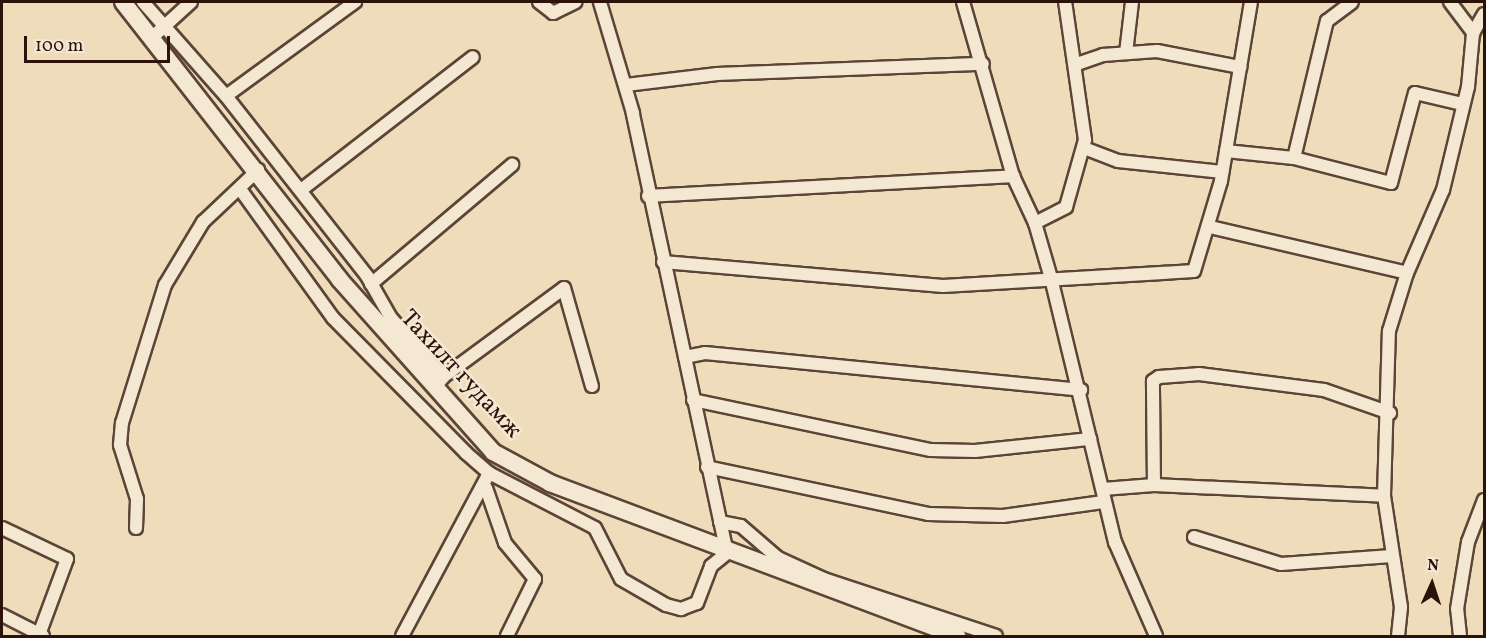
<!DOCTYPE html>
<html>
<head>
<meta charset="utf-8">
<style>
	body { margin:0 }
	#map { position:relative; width:1486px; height:638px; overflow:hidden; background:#eedcbb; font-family:Vollkorn,serif }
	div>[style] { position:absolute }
	.roads { filter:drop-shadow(2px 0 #5c4436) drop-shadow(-2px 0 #5c4436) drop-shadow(0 2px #5c4436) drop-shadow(0 -2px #5c4436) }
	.minor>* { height:12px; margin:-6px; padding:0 6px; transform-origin:6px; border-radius:6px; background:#f4e8d3 }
	.secondary>* { height:16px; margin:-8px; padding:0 8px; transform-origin:8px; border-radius:8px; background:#f4e8d3 }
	span { translate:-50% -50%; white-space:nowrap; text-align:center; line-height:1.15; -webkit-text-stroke:5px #f4e8d3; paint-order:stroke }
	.street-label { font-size:24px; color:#2c1209 }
	.frame { position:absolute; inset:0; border:3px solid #2c1209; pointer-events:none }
	.north { position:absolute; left:1402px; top:554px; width:60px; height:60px; -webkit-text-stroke:4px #f4e8d3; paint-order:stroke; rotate:3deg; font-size:16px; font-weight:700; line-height:24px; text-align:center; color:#2c1209 }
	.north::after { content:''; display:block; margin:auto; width:21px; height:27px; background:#2c1209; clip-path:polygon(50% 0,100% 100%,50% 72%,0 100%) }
	.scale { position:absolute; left:24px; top:36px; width:146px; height:27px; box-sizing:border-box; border:3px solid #2c1209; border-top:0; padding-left:8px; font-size:18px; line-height:21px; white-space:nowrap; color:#2c1209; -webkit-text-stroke:4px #f4e8d3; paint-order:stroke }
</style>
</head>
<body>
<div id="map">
	<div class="roads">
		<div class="minor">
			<div style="left:143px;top:2px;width:125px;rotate:48.6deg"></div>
			<div style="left:226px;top:96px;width:160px;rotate:-36.1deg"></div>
			<div style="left:539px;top:2px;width:18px;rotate:38deg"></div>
			<div style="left:553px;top:13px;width:25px;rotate:-26deg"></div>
			<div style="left:963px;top:2px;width:181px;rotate:74deg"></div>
			<div style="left:1013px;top:176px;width:52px;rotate:64.9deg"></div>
			<div style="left:1035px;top:223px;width:57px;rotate:73.8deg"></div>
			<div style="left:1051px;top:278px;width:272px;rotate:76.4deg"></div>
			<div style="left:1115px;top:542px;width:103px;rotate:66.4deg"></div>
			<div style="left:1450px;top:2px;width:39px;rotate:53deg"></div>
			<div style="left:157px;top:33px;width:46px;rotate:-42.4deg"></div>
			<div style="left:1126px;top:53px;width:51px;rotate:-83.3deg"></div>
			<div style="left:1077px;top:64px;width:28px;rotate:-19deg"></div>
			<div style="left:1103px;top:55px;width:54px;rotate:-4.2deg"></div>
			<div style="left:1157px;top:51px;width:85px;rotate:10.9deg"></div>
			<div style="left:626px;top:85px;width:92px;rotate:-6.9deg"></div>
			<div style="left:717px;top:74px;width:266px;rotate:-2.2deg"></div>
			<div style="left:226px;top:96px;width:229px;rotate:51.9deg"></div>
			<div style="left:367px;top:276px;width:48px;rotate:60.3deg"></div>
			<div style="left:391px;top:318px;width:79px;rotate:48.6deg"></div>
			<div style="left:443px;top:377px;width:14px;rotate:126deg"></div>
			<div style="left:1084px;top:148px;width:36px;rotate:21deg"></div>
			<div style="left:1118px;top:161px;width:105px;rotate:6deg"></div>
			<div style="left:1226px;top:151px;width:68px;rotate:5.9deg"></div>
			<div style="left:1294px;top:158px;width:141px;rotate:-76.5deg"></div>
			<div style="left:1327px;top:21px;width:31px;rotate:-37deg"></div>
			<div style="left:1294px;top:158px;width:100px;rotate:14.5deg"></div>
			<div style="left:1391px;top:183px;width:93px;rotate:-75.1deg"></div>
			<div style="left:1415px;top:93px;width:48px;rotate:13.2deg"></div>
			<div style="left:240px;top:189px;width:159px;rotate:54.2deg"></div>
			<div style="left:333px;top:318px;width:190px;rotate:45.4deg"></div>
			<div style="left:466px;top:453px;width:30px;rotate:41deg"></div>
			<div style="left:489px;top:473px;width:119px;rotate:27.4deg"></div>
			<div style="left:595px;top:528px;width:57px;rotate:63deg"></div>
			<div style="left:621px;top:579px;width:52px;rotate:30deg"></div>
			<div style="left:666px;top:605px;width:16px;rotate:15deg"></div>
			<div style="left:681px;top:609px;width:17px;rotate:-21deg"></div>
			<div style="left:697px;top:603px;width:40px;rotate:-69deg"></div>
			<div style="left:711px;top:566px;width:21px;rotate:-39deg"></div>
			<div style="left:727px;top:553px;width:450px;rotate:-102.1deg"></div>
			<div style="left:633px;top:113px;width:116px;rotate:-106.6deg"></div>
			<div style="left:301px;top:190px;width:217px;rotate:-37.7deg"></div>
			<div style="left:648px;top:196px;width:366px;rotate:-3.1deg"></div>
			<div style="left:1035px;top:223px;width:35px;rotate:-27deg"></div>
			<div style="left:1066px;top:207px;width:70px;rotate:-74.2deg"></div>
			<div style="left:1085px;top:140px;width:139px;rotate:-98.2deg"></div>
			<div style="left:1210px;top:227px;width:202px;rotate:13.1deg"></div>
			<div style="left:663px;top:262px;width:281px;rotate:4.9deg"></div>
			<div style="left:943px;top:286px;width:251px;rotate:-3.4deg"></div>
			<div style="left:1194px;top:271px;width:94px;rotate:-73.3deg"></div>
			<div style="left:1221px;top:181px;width:181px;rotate:-80.5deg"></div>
			<div style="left:371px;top:284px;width:185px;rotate:-40.2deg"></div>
			<div style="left:685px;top:357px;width:20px;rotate:-11deg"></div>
			<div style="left:705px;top:353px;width:378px;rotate:5.6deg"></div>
			<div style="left:443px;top:377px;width:150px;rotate:-36.3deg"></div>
			<div style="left:564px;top:288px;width:102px;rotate:74.1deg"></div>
			<div style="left:693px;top:400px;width:243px;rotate:11.9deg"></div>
			<div style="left:931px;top:450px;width:44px;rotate:1.3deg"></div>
			<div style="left:975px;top:451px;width:116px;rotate:-6deg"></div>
			<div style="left:707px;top:467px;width:226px;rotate:12deg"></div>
			<div style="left:928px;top:514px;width:75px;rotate:1.5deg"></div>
			<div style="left:1003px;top:516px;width:101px;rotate:-8deg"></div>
			<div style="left:1154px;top:485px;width:104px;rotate:-90.6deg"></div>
			<div style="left:1153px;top:381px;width:7px;rotate:-34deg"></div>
			<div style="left:1159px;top:377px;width:40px;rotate:-4.3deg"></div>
			<div style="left:1199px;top:374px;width:126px;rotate:7.3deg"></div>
			<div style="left:1324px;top:390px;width:70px;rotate:19.2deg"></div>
			<div style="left:486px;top:488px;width:58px;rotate:70.9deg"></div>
			<div style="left:505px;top:543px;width:47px;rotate:50.2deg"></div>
			<div style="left:535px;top:579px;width:64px;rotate:116.2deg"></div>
			<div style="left:1103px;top:489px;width:51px;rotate:-4.5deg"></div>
			<div style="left:1154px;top:485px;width:230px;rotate:2.7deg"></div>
			<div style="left:720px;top:522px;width:21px;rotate:11deg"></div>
			<div style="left:741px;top:526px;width:49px;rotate:40.9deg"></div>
			<div style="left:778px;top:558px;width:51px;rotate:24.5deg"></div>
			<div style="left:824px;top:579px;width:181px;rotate:18.3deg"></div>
			<div style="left:2px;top:528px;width:72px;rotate:25.5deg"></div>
			<div style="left:67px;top:559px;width:78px;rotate:110.3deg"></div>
			<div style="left:136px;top:528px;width:29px;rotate:-88deg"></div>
			<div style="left:137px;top:499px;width:57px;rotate:-107.5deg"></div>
			<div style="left:120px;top:445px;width:22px;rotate:-85deg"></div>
			<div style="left:122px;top:423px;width:145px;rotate:-72.7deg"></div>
			<div style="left:165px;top:285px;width:74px;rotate:-58.9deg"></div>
			<div style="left:203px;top:222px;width:76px;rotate:-43.4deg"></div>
			<div style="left:1194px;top:537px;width:91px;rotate:17.2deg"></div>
			<div style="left:1281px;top:564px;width:111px;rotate:-4.1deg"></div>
			<div style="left:2px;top:615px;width:46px;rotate:27.1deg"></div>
			<div style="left:402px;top:636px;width:185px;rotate:-61.9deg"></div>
			<div style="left:1398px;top:636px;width:29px;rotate:-84deg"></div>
			<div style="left:1401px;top:607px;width:112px;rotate:-98.7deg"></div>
			<div style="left:1384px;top:496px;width:165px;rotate:-88.3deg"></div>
			<div style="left:1389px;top:331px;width:61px;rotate:-72.8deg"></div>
			<div style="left:1407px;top:273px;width:90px;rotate:-66.6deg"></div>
			<div style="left:1443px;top:190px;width:106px;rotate:-76.4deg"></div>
			<div style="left:1468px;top:87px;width:54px;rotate:-84.7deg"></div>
			<div style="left:1473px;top:33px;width:22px;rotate:-60deg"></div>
			<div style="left:1460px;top:636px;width:27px;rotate:-96deg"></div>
			<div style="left:1457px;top:609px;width:68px;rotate:-80.7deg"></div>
			<div style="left:1468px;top:542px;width:45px;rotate:-69.1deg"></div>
		</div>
		<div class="secondary">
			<div style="left:123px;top:2px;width:353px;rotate:52deg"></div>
			<div style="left:340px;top:280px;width:230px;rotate:48.3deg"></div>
			<div style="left:493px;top:452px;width:65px;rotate:28.5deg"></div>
			<div style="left:550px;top:483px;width:435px;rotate:20.6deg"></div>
		</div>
	</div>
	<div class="street-label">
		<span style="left:460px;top:375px;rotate:47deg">Тахилт гудамж</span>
	</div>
	<div class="frame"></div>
	<div class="north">N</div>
	<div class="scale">100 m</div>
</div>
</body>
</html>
